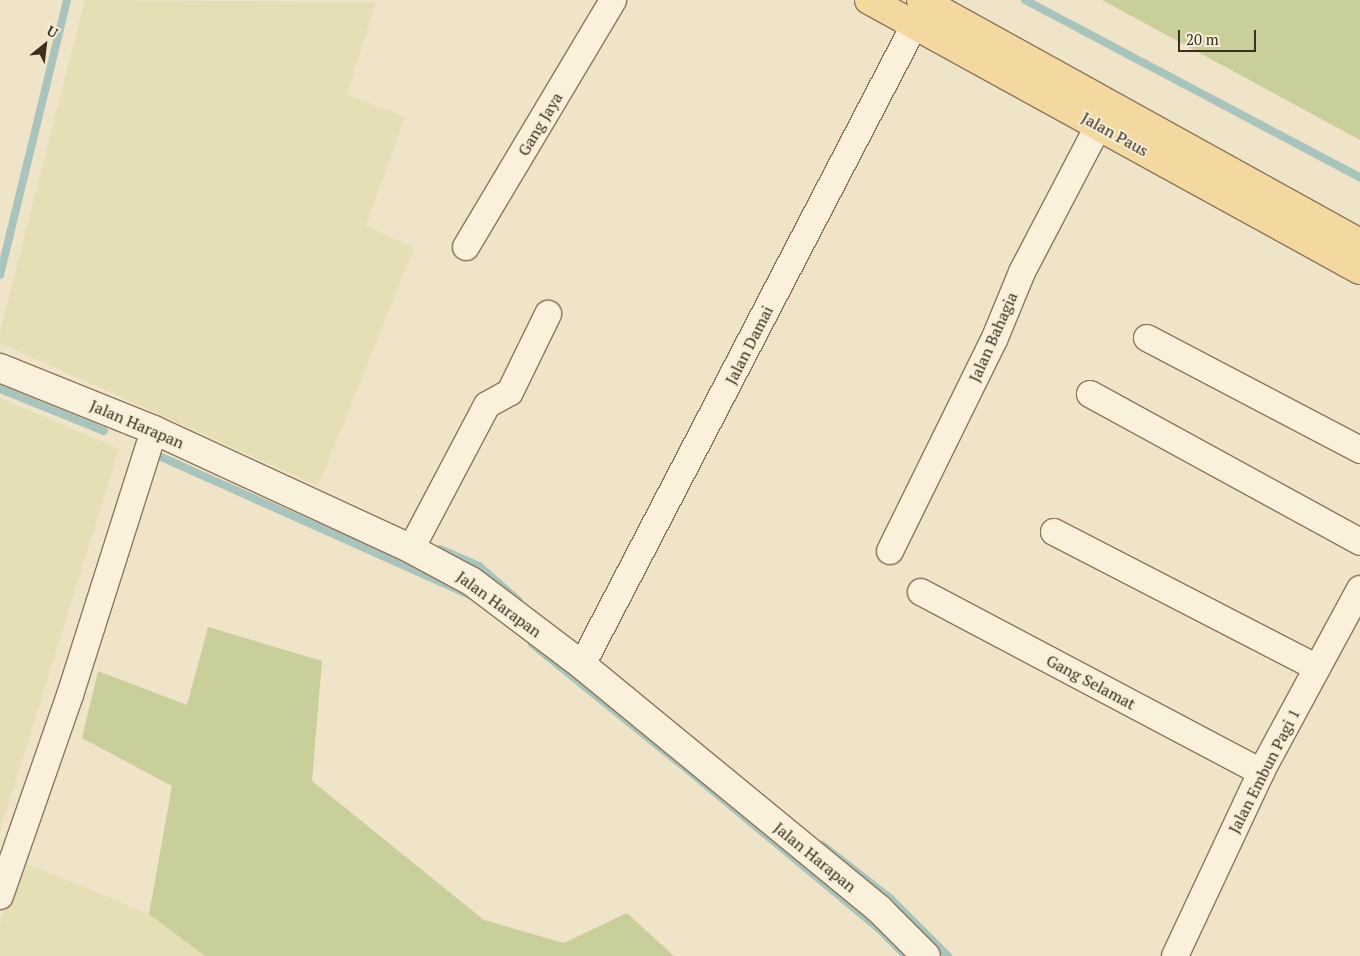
<!DOCTYPE html>
<html>
<head>
<meta charset="utf-8">
<style>
	body { margin:0 }
	#map { position:relative; width:1360px; height:956px; overflow:hidden; background:#f0e4c8; font-family:"PT Serif",serif }
	div>[style] { position:absolute }
	.farmland>* { inset:0; background:#e6deb5 }
	.green>* { inset:0; background:#c9cf9b }
	.stream>* { height:8px; margin:-4px; padding:0 4px; transform-origin:4px; border-radius:4px; background:#a9c4bc }
	.roads { filter:drop-shadow(1px 0 #8d765c) drop-shadow(-1px 0 #8d765c) drop-shadow(0 1px #8d765c) drop-shadow(0 -1px #8d765c) }
	.minor>* { height:26px; margin:-13px; padding:0 13px; transform-origin:13px; border-radius:13px; background:#faf1dc }
	.tertiary>* { height:28px; margin:-14px; padding:0 14px; transform-origin:14px; border-radius:14px; background:#faf1dc }
	.primary>* { height:28px; margin:-14px; padding:0 14px; transform-origin:14px; border-radius:14px; background:#f3d9a0 }
	span { translate:-50% -50%; white-space:nowrap; text-align:center; line-height:1.15; -webkit-text-stroke:4px #f7eed8; paint-order:stroke }
	.street-label { font-size:16px; color:#3d2e20 }
	.north { position:absolute; left:20px; top:20px; width:50px; height:50px; -webkit-text-stroke:4px #f7eed8; paint-order:stroke; rotate:29deg; font-size:14px; font-weight:700; line-height:20px; text-align:center; color:#3d2e20 }
	.north::after { content:''; display:block; margin:auto; width:18px; height:22px; background:#3d2e20; clip-path:polygon(50% 0,100% 100%,50% 72%,0 100%) }
	.scale { position:absolute; left:1178px; top:30px; width:78px; height:22px; box-sizing:border-box; border:2px solid #3d2e20; border-top:0; padding-left:6px; font-size:15px; line-height:18px; white-space:nowrap; color:#3d2e20; -webkit-text-stroke:4px #f7eed8; paint-order:stroke }
</style>
</head>
<body>
<div id="map">
	<div class="farmland">
		<div style="clip-path:polygon(85px 0,376px 2px,347px 94px,405px 117px,366px 225px,414px 248px,318px 486px,0 343px,0 332px)"></div>
		<div style="clip-path:polygon(0 398px,119px 449px,0 831px)"></div>
		<div style="clip-path:polygon(18px 860px,149px 914px,205px 956px,0 956px,0 926px)"></div>
	</div>
	<div class="green">
		<div style="clip-path:polygon(1102px 0,1360px 0,1360px 140px)"></div>
		<div style="clip-path:polygon(208px 627px,322px 661px,312px 781px,484px 920px,564px 943px,627px 913px,674px 956px,205px 956px,149px 914px,172px 786px,82px 738px,98px 671px,187px 705px)"></div>
	</div>
	<div class="stream">
		<div style="left:1025px;top:0;width:379px;rotate:27.9deg"></div>
		<div style="left:0;top:275px;width:283px;rotate:-76.3deg"></div>
		<div style="left:0;top:389px;width:112px;rotate:22deg"></div>
		<div style="left:159px;top:456px;width:341px;rotate:24.1deg"></div>
		<div style="left:440px;top:549px;width:43px;rotate:23.6deg"></div>
		<div style="left:479px;top:566px;width:53px;rotate:41.2deg"></div>
		<div style="left:532px;top:644px;width:186px;rotate:38.9deg"></div>
		<div style="left:677px;top:761px;width:260px;rotate:39.7deg"></div>
		<div style="left:877px;top:927px;width:41px;rotate:45deg"></div>
		<div style="left:822px;top:845px;width:88px;rotate:38deg"></div>
		<div style="left:891px;top:899px;width:81px;rotate:45deg"></div>
	</div>
	<div class="roads">
		<div class="minor">
			<div style="left:466px;top:247px;width:287px;rotate:-59.2deg"></div>
			<div style="left:1147px;top:338px;width:241px;rotate:27.7deg"></div>
			<div style="left:1090px;top:394px;width:308px;rotate:28.7deg"></div>
			<div style="left:1054px;top:532px;width:296px;rotate:27.3deg"></div>
			<div style="left:411px;top:549px;width:163px;rotate:-62.2deg"></div>
			<div style="left:487px;top:405px;width:26px;rotate:-29deg"></div>
			<div style="left:510px;top:392px;width:87px;rotate:-64deg"></div>
			<div style="left:890px;top:551px;width:235px;rotate:-63.8deg"></div>
			<div style="left:994px;top:340px;width:74px;rotate:-67.6deg"></div>
			<div style="left:1022px;top:272px;width:166px;rotate:-62.4deg"></div>
			<div style="left:921px;top:592px;width:385px;rotate:27.9deg"></div>
			<div style="left:582px;top:665px;width:722px;rotate:-62.55deg"></div>
			<div style="left:0;top:896px;width:213px;rotate:-70.8deg"></div>
			<div style="left:70px;top:695px;width:278px;rotate:-72.4deg"></div>
			<div style="left:1175px;top:956px;width:203px;rotate:-64.9deg"></div>
			<div style="left:1261px;top:772px;width:208px;rotate:-61.6deg"></div>
		</div>
		<div class="tertiary">
			<div style="left:0;top:368px;width:166px;rotate:21.9deg"></div>
			<div style="left:154px;top:430px;width:283px;rotate:24.8deg"></div>
			<div style="left:411px;top:549px;width:68px;rotate:28.1deg"></div>
			<div style="left:471px;top:581px;width:139px;rotate:37.1deg"></div>
			<div style="left:582px;top:665px;width:384px;rotate:39.4deg"></div>
			<div style="left:879px;top:909px;width:66px;rotate:45deg"></div>
		</div>
		<div class="primary">
			<div style="left:869px;top:0;width:560px;rotate:28.81deg"></div>
			<div style="left:921px;top:0;width:502px;rotate:28.97deg"></div>
		</div>
	</div>
	<div class="street-label">
		<span style="left:540px;top:124px;rotate:-59deg">Gang Jaya</span>
		<span style="left:1115px;top:134px;rotate:29deg">Jalan Paus</span>
		<span style="left:993px;top:337px;rotate:-66deg">Jalan Bahagia</span>
		<span style="left:749px;top:345px;rotate:-63deg">Jalan Damai</span>
		<span style="left:137px;top:424px;rotate:23deg">Jalan Harapan</span>
		<span style="left:499px;top:604px;rotate:36deg">Jalan Harapan</span>
		<span style="left:1091px;top:682px;rotate:28deg">Gang Selamat</span>
		<span style="left:1264px;top:771px;rotate:-63deg">Jalan Embun Pagi 1</span>
		<span style="left:815px;top:857px;rotate:39deg">Jalan Harapan</span>
	</div>
	<div class="north">U</div>
	<div class="scale">20 m</div>
</div>
</body>
</html>
